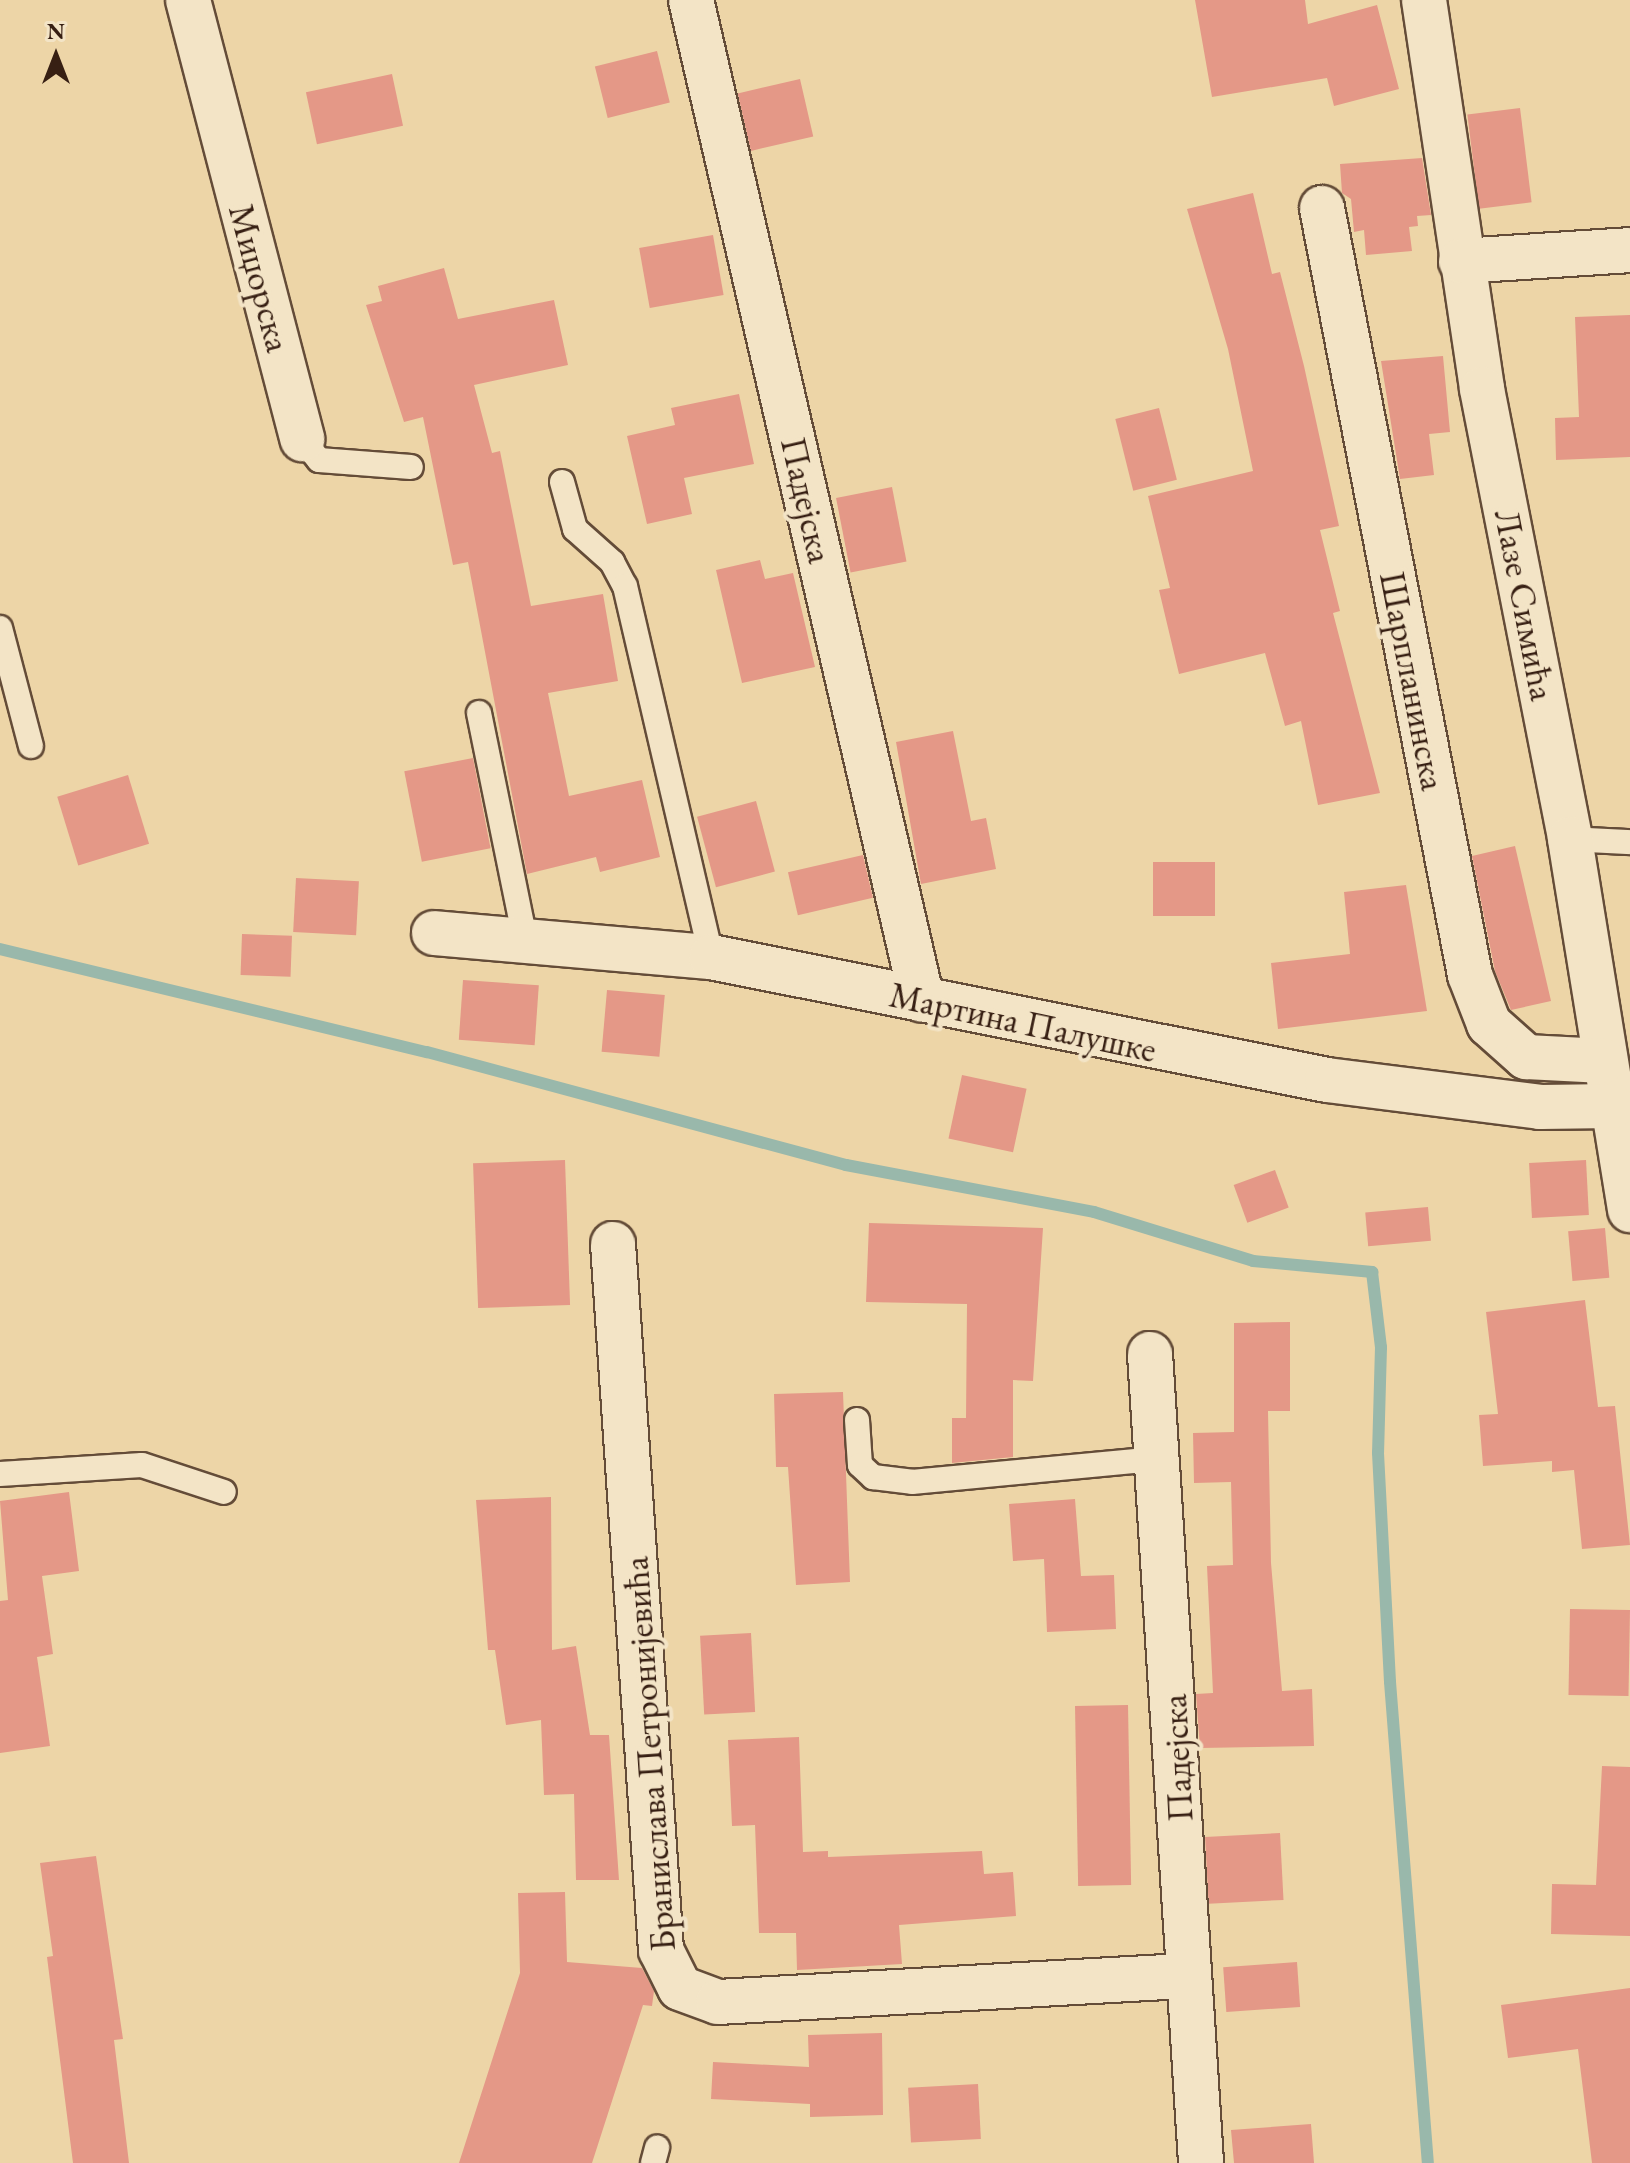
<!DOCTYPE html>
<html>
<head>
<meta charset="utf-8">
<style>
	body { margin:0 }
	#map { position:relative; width:1630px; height:2163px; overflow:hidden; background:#edd5a7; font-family:"EB Garamond",serif }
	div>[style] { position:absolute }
	.stream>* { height:12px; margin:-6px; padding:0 6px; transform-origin:6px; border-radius:6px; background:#99b8ab }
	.building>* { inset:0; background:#e49887; transform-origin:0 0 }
	.roads { filter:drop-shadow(2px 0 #644c38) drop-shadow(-2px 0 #644c38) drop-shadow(0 2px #644c38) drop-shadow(0 -2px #644c38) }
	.service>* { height:24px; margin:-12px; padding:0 12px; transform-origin:12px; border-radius:12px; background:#f3e4c6 }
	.minor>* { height:44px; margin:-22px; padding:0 22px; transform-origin:22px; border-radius:22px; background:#f3e4c6 }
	span { translate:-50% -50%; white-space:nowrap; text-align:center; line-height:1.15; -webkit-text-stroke:8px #f3e4c6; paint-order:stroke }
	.street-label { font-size:36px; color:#371f13 }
	.north { position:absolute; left:16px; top:16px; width:80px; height:80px; -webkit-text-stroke:6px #f3e4c6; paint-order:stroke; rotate:0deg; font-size:22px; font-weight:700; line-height:32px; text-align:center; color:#371f13 }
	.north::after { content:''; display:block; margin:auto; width:28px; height:36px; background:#371f13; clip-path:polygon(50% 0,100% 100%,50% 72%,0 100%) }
</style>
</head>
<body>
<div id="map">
	<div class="stream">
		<div style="left:0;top:949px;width:439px;rotate:13.6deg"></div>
		<div style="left:427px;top:1052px;width:434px;rotate:15.1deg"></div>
		<div style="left:846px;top:1165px;width:252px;rotate:10.7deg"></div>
		<div style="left:1094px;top:1212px;width:166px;rotate:17.1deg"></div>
		<div style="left:1253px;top:1261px;width:120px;rotate:5.3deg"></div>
		<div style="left:1372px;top:1272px;width:76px;rotate:83.2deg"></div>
		<div style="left:1381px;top:1347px;width:106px;rotate:91.6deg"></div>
		<div style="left:1378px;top:1453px;width:229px;rotate:87deg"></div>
		<div style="left:1390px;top:1682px;width:482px;rotate:85.5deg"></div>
	</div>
	<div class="building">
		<div style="clip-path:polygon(1195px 0,1305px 0,1308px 24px,1377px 5px,1399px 89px,1334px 106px,1327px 78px,1212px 97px)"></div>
		<div style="left:657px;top:51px;width:53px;height:64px;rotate:76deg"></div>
		<div style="left:392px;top:74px;width:53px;height:88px;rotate:78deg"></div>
		<div style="left:800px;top:79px;width:59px;height:64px;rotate:77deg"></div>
		<div style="left:1520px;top:108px;width:95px;height:53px;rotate:83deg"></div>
		<div style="clip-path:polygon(1422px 158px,1431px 215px,1417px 216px,1418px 226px,1409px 227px,1412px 251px,1366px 255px,1364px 230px,1354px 232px,1351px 199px,1342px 193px,1340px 164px)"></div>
		<div style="clip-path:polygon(1253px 193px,1272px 274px,1280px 272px,1304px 366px,1339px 526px,1320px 530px,1340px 611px,1333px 613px,1380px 793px,1318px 805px,1301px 721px,1285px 726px,1265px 653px,1179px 674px,1159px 590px,1170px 588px,1148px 496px,1253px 471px,1228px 349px,1187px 209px)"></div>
		<div style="left:713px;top:235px;width:61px;height:75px;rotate:80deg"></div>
		<div style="clip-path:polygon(444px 268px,458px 319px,554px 300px,568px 365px,474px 385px,492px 453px,500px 451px,531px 606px,603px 594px,618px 681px,548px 693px,569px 796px,642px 780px,660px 857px,600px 872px,596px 857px,527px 874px,468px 562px,453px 565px,423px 417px,404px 422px,366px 305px,382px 301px,378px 286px)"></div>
		<div style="clip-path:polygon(1630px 315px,1630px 457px,1556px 460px,1555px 418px,1579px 417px,1575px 317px)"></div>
		<div style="clip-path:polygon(1443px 356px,1450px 432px,1429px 434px,1434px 475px,1400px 479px,1381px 361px)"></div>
		<div style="clip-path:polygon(739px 394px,754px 464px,684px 478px,692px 514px,647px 524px,627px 436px,675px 425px,671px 408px)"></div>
		<div style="left:1159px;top:408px;width:74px;height:45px;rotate:76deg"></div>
		<div style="left:892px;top:487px;width:76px;height:57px;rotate:79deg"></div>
		<div style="clip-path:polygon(760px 560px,765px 579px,793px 573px,815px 667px,742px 683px,716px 570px)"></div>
		<div style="clip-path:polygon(953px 731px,971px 821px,986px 818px,996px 869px,921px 884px,896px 742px)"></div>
		<div style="left:473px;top:758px;width:92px;height:70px;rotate:79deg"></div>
		<div style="left:128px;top:775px;width:72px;height:74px;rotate:73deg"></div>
		<div style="left:756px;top:801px;width:73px;height:61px;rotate:75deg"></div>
		<div style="clip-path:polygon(1515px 846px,1551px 1001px,1511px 1010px,1495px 971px,1472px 856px)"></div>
		<div style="left:863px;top:855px;width:44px;height:77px;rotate:77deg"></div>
		<div style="left:1153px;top:862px;width:62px;height:54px"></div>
		<div style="left:296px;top:878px;width:63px;height:54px;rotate:3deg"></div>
		<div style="clip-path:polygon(1406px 885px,1427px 1011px,1278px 1029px,1271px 963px,1350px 954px,1344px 892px)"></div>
		<div style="left:242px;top:934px;width:50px;height:41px;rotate:2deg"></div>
		<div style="left:463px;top:980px;width:76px;height:60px;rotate:4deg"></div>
		<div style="left:607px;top:990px;width:58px;height:62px;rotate:5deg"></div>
		<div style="left:962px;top:1075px;width:66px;height:65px;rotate:12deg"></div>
		<div style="left:565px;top:1160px;width:145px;height:92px;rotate:88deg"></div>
		<div style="left:1586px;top:1160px;width:55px;height:57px;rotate:87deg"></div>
		<div style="left:1275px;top:1170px;width:40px;height:44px;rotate:70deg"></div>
		<div style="left:1428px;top:1207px;width:34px;height:63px;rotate:85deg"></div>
		<div style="clip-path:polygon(869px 1223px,1043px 1228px,1033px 1381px,1013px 1380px,1013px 1457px,952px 1463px,952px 1418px,966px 1418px,967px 1304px,866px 1302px)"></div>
		<div style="left:1605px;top:1228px;width:50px;height:37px;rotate:85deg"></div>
		<div style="clip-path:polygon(1585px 1300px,1598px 1407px,1615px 1406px,1630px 1545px,1582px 1549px,1574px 1470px,1552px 1472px,1552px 1461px,1483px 1466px,1479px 1415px,1498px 1414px,1486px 1312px)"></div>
		<div style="clip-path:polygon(1290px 1322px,1290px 1411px,1268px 1411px,1271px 1563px,1282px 1691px,1312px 1689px,1314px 1746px,1200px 1748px,1196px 1694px,1213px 1693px,1207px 1566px,1233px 1565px,1231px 1482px,1194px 1483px,1193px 1433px,1234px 1432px,1234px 1323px)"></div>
		<div style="clip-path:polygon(843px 1392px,850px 1582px,796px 1585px,788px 1467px,776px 1467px,774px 1394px)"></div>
		<div style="clip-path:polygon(69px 1492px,79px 1571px,42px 1576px,53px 1654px,37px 1657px,50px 1746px,0 1753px,0 1601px,8px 1600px,0 1501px)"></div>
		<div style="clip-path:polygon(551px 1497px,552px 1650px,576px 1646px,590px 1735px,609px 1735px,619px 1880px,576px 1880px,574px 1794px,544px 1795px,541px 1720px,506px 1725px,495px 1650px,488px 1650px,476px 1500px)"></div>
		<div style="clip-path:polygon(1075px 1499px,1081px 1576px,1114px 1575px,1116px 1629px,1047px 1632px,1044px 1559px,1013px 1561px,1009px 1504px)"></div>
		<div style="left:1570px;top:1609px;width:60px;height:86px;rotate:1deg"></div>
		<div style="left:751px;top:1633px;width:79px;height:51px;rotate:87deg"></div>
		<div style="left:1128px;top:1705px;width:180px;height:53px;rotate:89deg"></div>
		<div style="clip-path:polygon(799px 1737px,803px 1852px,828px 1851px,828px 1857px,982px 1851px,984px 1874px,1013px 1872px,1016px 1916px,899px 1925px,902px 1964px,797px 1970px,796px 1933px,759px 1933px,755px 1825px,732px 1826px,728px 1740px)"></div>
		<div style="clip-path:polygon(1602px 1766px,1630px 1767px,1630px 1936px,1551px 1934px,1552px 1884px,1596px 1885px)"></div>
		<div style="left:1280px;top:1833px;width:67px;height:75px;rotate:87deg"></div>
		<div style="clip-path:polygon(96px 1856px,123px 2039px,114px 2040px,129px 2163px,73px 2163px,47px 1957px,53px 1956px,40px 1863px)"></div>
		<div style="clip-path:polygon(565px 1892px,567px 1962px,642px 1968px,654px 1991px,652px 2006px,643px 2005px,592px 2163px,459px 2163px,520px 1973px,518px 1893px)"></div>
		<div style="left:1297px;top:1962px;width:45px;height:74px;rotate:86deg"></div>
		<div style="clip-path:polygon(1630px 1988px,1630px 2163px,1592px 2163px,1578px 2049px,1508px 2058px,1501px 2005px)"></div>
		<div style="clip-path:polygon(882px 2033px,883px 2115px,810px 2117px,810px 2104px,711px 2099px,713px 2062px,809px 2067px,808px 2035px)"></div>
		<div style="left:978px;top:2084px;width:55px;height:70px;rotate:87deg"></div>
		<div style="clip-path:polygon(1311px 2124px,1314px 2163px,1234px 2163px,1231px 2130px)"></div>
	</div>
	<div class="roads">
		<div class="service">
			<div style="left:302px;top:439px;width:27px;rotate:51deg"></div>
			<div style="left:319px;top:460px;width:92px;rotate:4.4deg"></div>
			<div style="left:562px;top:482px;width:49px;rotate:74.5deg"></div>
			<div style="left:575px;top:529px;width:50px;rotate:41.7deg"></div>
			<div style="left:612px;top:562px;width:27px;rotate:62deg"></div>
			<div style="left:625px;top:586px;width:381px;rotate:76.9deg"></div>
			<div style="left:0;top:628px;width:122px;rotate:75.3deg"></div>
			<div style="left:479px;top:713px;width:231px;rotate:78.5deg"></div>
			<div style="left:1570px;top:839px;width:60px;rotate:2.9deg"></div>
			<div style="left:857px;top:1420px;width:45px;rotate:86.2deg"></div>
			<div style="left:860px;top:1465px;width:18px;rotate:43deg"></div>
			<div style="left:873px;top:1477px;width:39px;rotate:7deg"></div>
			<div style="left:912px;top:1482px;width:246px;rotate:-5.4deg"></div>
			<div style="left:0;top:1474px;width:142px;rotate:-3.6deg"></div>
			<div style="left:142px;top:1465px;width:86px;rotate:18.2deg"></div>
			<div style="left:653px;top:2163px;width:16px;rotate:-75deg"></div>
		</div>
		<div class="minor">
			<div style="left:188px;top:0;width:454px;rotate:75.4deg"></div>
			<div style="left:691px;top:0;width:1026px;rotate:76.99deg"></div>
			<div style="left:1424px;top:0;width:393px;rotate:81.5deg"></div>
			<div style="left:1482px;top:389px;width:459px;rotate:78.9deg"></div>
			<div style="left:1570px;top:839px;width:376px;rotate:80.8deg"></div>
			<div style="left:1322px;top:208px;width:781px;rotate:79.08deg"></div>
			<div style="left:1470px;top:975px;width:53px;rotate:68.8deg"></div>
			<div style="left:1489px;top:1024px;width:50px;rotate:41.7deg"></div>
			<div style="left:1526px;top:1057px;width:78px;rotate:2.9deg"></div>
			<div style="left:1461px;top:261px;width:169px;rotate:-3.7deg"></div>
			<div style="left:434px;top:933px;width:278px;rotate:5deg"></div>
			<div style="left:711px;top:957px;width:628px;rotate:11.29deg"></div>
			<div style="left:1327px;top:1080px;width:215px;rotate:7.2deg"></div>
			<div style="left:1540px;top:1107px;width:73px;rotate:-0.8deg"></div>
			<div style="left:613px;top:1244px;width:708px;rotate:86.11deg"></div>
			<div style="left:661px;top:1950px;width:42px;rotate:63.4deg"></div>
			<div style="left:680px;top:1988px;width:40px;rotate:20.2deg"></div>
			<div style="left:718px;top:2002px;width:471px;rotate:-3.2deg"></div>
			<div style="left:1150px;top:1354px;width:811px;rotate:86.39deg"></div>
		</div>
	</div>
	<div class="street-label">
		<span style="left:260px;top:278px;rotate:75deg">Миџорска</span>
		<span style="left:807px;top:500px;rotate:77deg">Падејска</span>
		<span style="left:1525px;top:605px;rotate:79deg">Лазе Симића</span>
		<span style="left:1413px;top:681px;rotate:79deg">Шарпланинска</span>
		<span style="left:1023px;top:1022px;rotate:12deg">Мартина Палушке</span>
		<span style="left:649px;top:1754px;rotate:-94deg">Бранислава Петронијевића</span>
		<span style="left:1177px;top:1758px;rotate:-93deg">Падејска</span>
	</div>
	<div class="north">N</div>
</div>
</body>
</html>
